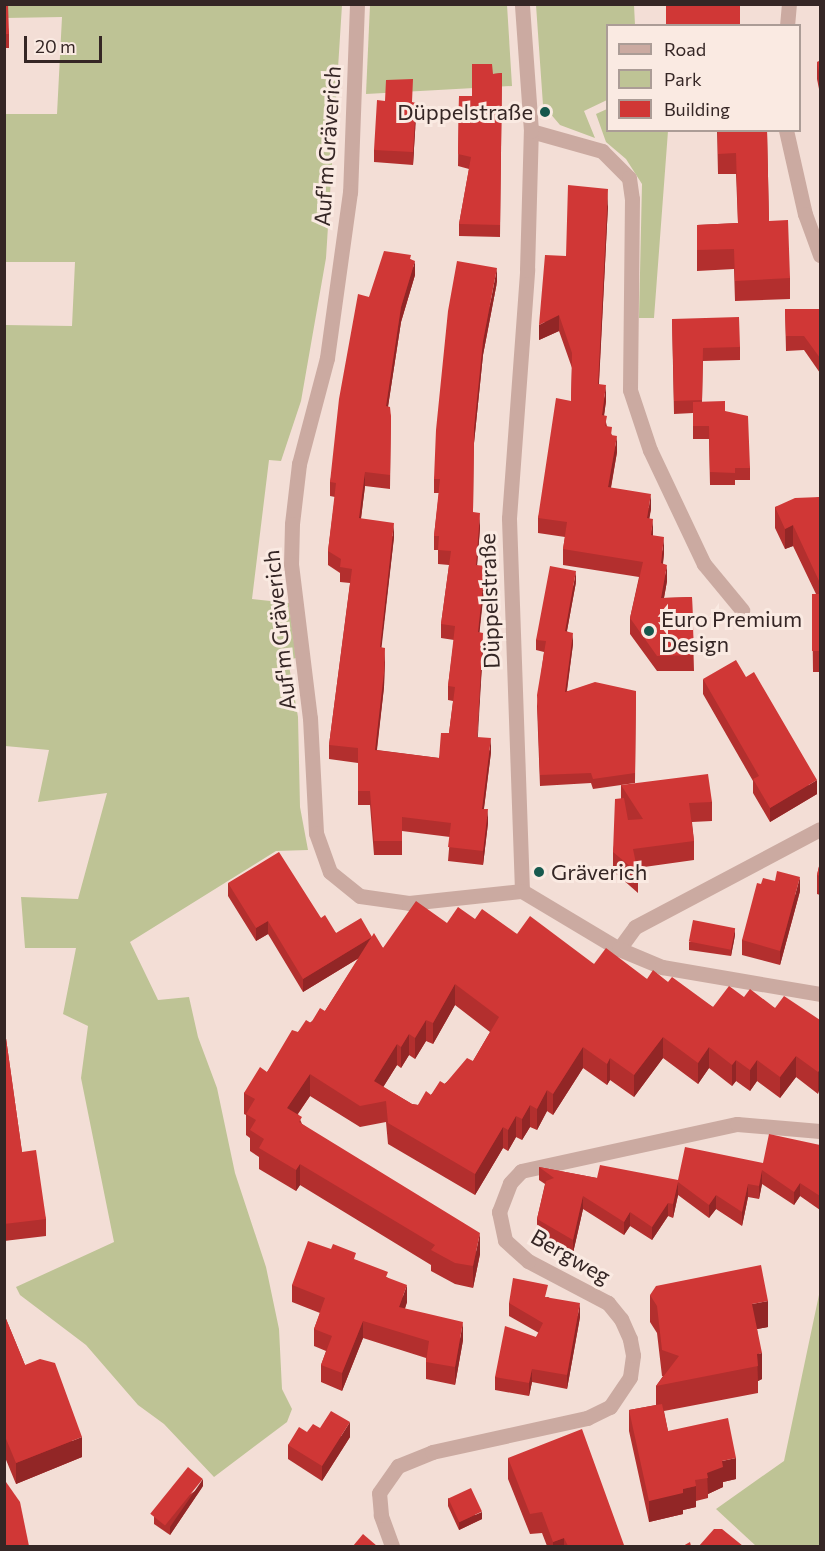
<!DOCTYPE html>
<html>
<head>
<meta charset="utf-8">
<style>
	body { margin:0 }
	#map { position:relative; width:825px; height:1551px; overflow:hidden; background:#f3ded6; font-family:Commissioner,sans-serif }
	div>[style] { position:absolute }
	.green>* { inset:0; background:#bec395 }
	.minor>* { height:15px; margin:-7.5px; padding:0 7.5px; transform-origin:7.5px; border-radius:7.5px; background:#cbaaa1 }
	.wall>* { inset:0; background:#b32f2e }
	.shaded-wall>* { inset:0; background:#922626 }
	.building>* { inset:0; background:#d03736; transform-origin:0 0 }
	.dots>* { width:16px; height:16px; translate:-50% -50%; box-sizing:border-box; border:3px solid #faeae2; border-radius:50% }
	span { translate:-50% -50%; white-space:nowrap; text-align:center; line-height:1.15; -webkit-text-stroke:6px #faeae2; paint-order:stroke }
	.poi-label { font-size:22px; color:#352625 }
	.right { translate:-100% -50%; text-align:right }
	.left { translate:0 -50%; text-align:left }
	.street-label { font-size:22px; color:#352625 }
	.frame { position:absolute; inset:0; border:6px solid #352625; pointer-events:none }
	.legend { position:absolute; left:606px; top:24px; width:195px; height:108px; box-sizing:border-box; background:#faeae2; border:2px solid #ab9c96; margin:0; padding:8px 10px; list-style:none; font-size:18px; color:#352625 }
	.legend li { display:flex; align-items:center; gap:12px; height:30px }
	.legend b { width:30px; border:2px solid #ab9c96 }
	.scale { position:absolute; left:24px; top:36px; width:78px; height:27px; box-sizing:border-box; border:3px solid #352625; border-top:0; padding-left:8px; font-size:18px; line-height:21px; white-space:nowrap; color:#352625; -webkit-text-stroke:4px #faeae2; paint-order:stroke }
</style>
</head>
<body>
<div id="map">
	<div class="green">
		<div style="clip-path:polygon(4px 5px,342px 5px,326px 258px,301px 401px,281px 461px,269px 460px,252px 599px,289px 603px,296px 658px,288px 660px,298px 717px,300px 807px,308px 850px,276px 851px,130px 942px,158px 1000px,189px 997px,198px 1037px,217px 1088px,235px 1173px,266px 1267px,279px 1329px,282px 1389px,292px 1409px,287px 1422px,214px 1477px,164px 1424px,138px 1405px,86px 1345px,20px 1295px,16px 1287px,114px 1242px,81px 1078px,88px 1026px,63px 1014px,76px 948px,25px 948px,21px 897px,78px 899px,107px 793px,38px 802px,49px 750px,5px 746px,5px 325px,72px 326px,75px 262px,5px 262px,5px 114px,57px 114px,62px 17px,5px 18px)"></div>
		<div style="clip-path:polygon(370px 5px,507px 5px,512px 86px,366px 94px)"></div>
		<div style="clip-path:polygon(536px 5px,634px 5px,635px 25px,608px 26px,607px 100px,584px 111px,595px 138px,560px 125px,543px 105px)"></div>
		<div style="clip-path:polygon(607px 109px,608px 130px,668px 131px,654px 318px,639px 318px,642px 184px,626px 159px,606px 142px,596px 114px)"></div>
		<div style="clip-path:polygon(820px 1290px,820px 1546px,756px 1546px,716px 1509px,784px 1461px)"></div>
	</div>
	<div class="minor">
		<div style="left:357px;top:4px;width:188px;rotate:92.1deg"></div>
		<div style="left:350px;top:192px;width:168px;rotate:97.9deg"></div>
		<div style="left:327px;top:358px;width:110px;rotate:104.8deg"></div>
		<div style="left:299px;top:464px;width:60px;rotate:96.7deg"></div>
		<div style="left:292px;top:524px;width:40px;rotate:91.4deg"></div>
		<div style="left:291px;top:564px;width:155px;rotate:83deg"></div>
		<div style="left:310px;top:718px;width:115px;rotate:87deg"></div>
		<div style="left:316px;top:833px;width:41px;rotate:70.3deg"></div>
		<div style="left:330px;top:872px;width:38px;rotate:39deg"></div>
		<div style="left:360px;top:896px;width:49px;rotate:8.1deg"></div>
		<div style="left:409px;top:903px;width:114px;rotate:-6.1deg"></div>
		<div style="left:787px;top:26px;width:22px;rotate:-85deg"></div>
		<div style="left:786px;top:130px;width:86px;rotate:77.3deg"></div>
		<div style="left:805px;top:214px;width:44px;rotate:69.9deg"></div>
		<div style="left:531px;top:131px;width:74px;rotate:15.7deg"></div>
		<div style="left:602px;top:151px;width:38px;rotate:45deg"></div>
		<div style="left:629px;top:178px;width:21px;rotate:82deg"></div>
		<div style="left:632px;top:199px;width:191px;rotate:90.6deg"></div>
		<div style="left:630px;top:390px;width:63px;rotate:71.6deg"></div>
		<div style="left:650px;top:450px;width:126px;rotate:64.7deg"></div>
		<div style="left:704px;top:564px;width:60px;rotate:50.4deg"></div>
		<div style="left:522px;top:891px;width:373px;rotate:-92deg"></div>
		<div style="left:509px;top:518px;width:249px;rotate:-85.8deg"></div>
		<div style="left:527px;top:270px;width:139px;rotate:-88.4deg"></div>
		<div style="left:531px;top:131px;width:127px;rotate:-94.1deg"></div>
		<div style="left:522px;top:891px;width:113px;rotate:30.9deg"></div>
		<div style="left:619px;top:949px;width:27px;rotate:-54deg"></div>
		<div style="left:635px;top:927px;width:209px;rotate:-27.9deg"></div>
		<div style="left:619px;top:949px;width:47px;rotate:22.7deg"></div>
		<div style="left:662px;top:967px;width:160px;rotate:9.7deg"></div>
		<div style="left:392px;top:1546px;width:33px;rotate:-110deg"></div>
		<div style="left:381px;top:1515px;width:22px;rotate:-95deg"></div>
		<div style="left:379px;top:1493px;width:33px;rotate:-55deg"></div>
		<div style="left:398px;top:1466px;width:37px;rotate:-22deg"></div>
		<div style="left:432px;top:1452px;width:159px;rotate:-12.4deg"></div>
		<div style="left:587px;top:1418px;width:25px;rotate:-26deg"></div>
		<div style="left:610px;top:1407px;width:36px;rotate:-56deg"></div>
		<div style="left:630px;top:1377px;width:22px;rotate:-82deg"></div>
		<div style="left:633px;top:1355px;width:16px;rotate:-101deg"></div>
		<div style="left:630px;top:1339px;width:22px;rotate:-114deg"></div>
		<div style="left:621px;top:1319px;width:21px;rotate:-129deg"></div>
		<div style="left:608px;top:1303px;width:90px;rotate:-152.3deg"></div>
		<div style="left:528px;top:1261px;width:31px;rotate:-138deg"></div>
		<div style="left:505px;top:1240px;width:29px;rotate:-102deg"></div>
		<div style="left:499px;top:1212px;width:31px;rotate:-69deg"></div>
		<div style="left:510px;top:1183px;width:16px;rotate:-47deg"></div>
		<div style="left:521px;top:1171px;width:221px;rotate:-12.3deg"></div>
		<div style="left:737px;top:1124px;width:83px;rotate:4.8deg"></div>
	</div>
	<div class="wall">
		<div style="clip-path:polygon(4px 4px,9px 34px,9px 48px,4px 48px)"></div>
		<div style="clip-path:polygon(820px 61px,820px 94px,817px 79px,817px 62px)"></div>
		<div style="clip-path:polygon(502px 73px,500px 237px,459px 236px,459px 224px,469px 169px,458px 166px,459px 96px,472px 96px,493px 74px)"></div>
		<div style="clip-path:polygon(412px 102px,416px 115px,413px 165px,374px 162px,374px 150px)"></div>
		<div style="clip-path:polygon(717px 130px,767px 130px,769px 221px,790px 278px,790px 299px,735px 301px,734px 269px,697px 271px,697px 225px,738px 223px,736px 174px,718px 174px)"></div>
		<div style="clip-path:polygon(608px 205px,599px 384px,606px 401px,604px 415px,607px 426px,612px 435px,617px 452px,611px 488px,651px 509px,649px 518px,653px 536px,664px 553px,663px 564px,667px 581px,664px 598px,692px 597px,694px 671px,657px 671px,630px 634px,630px 618px,639px 577px,563px 565px,563px 549px,565px 537px,538px 533px,538px 518px,571px 401px,572px 368px,559px 331px,539px 340px,566px 256px)"></div>
		<div style="clip-path:polygon(411px 259px,415px 275px,401px 322px,388px 406px,391px 417px,390px 489px,365px 486px,361px 519px,394px 537px,381px 647px,385px 662px,384px 687px,377px 750px,439px 758px,449px 733px,453px 701px,448px 700px,448px 686px,454px 640px,441px 638px,441px 624px,449px 565px,438px 564px,438px 550px,434px 550px,434px 536px,439px 493px,434px 493px,434px 479px,497px 282px,483px 355px,474px 443px,473px 512px,480px 528px,477px 565px,485px 580px,479px 633px,483px 648px,477px 737px,491px 752px,484px 809px,488px 823px,483px 865px,448px 861px,450px 837px,402px 831px,402px 855px,374px 855px,370px 805px,358px 805px,358px 763px,329px 759px,329px 745px,350px 583px,340px 582px,340px 573px,328px 565px,328px 551px,335px 497px,330px 496px,330px 482px,369px 297px)"></div>
		<div style="clip-path:polygon(785px 309px,820px 309px,820px 373px,804px 350px,786px 351px)"></div>
		<div style="clip-path:polygon(672px 319px,740px 347px,740px 360px,703px 361px,702px 402px,725px 411px,750px 468px,750px 480px,735px 480px,735px 485px,710px 485px,709px 439px,693px 439px,693px 413px,674px 414px)"></div>
		<div style="clip-path:polygon(820px 497px,820px 672px,813px 672px,812px 594px,816px 594px,793px 546px,785px 549px,775px 528px,775px 507px)"></div>
		<div style="clip-path:polygon(576px 582px,567px 631px,573px 644px,567px 691px,636px 691px,635px 783px,593px 789px,591px 783px,540px 786px,537px 706px,544px 652px,536px 650px,536px 640px)"></div>
		<div style="clip-path:polygon(703px 679px,817px 794px,770px 822px,753px 793px,753px 781px,703px 694px)"></div>
		<div style="clip-path:polygon(621px 785px,712px 802px,712px 821px,692px 822px,694px 841px,694px 860px,637px 868px,638px 873px,638px 893px,613px 871px,613px 852px,621px 798px)"></div>
		<div style="clip-path:polygon(820px 862px,820px 895px,817px 894px,817px 875px)"></div>
		<div style="clip-path:polygon(evenodd,228px 883px,321px 918px,336px 933px,372px 937px,383px 948px,447px 923px,475px 919px,517px 934px,594px 964px,647px 979px,668px 982px,713px 1007px,744px 997px,775px 1008px,820px 1020px,818px 1094px,796px 1077px,780px 1098px,757px 1081px,750px 1091px,736px 1081px,732px 1086px,709px 1068px,698px 1084px,663px 1058px,634px 1097px,610px 1080px,607px 1085px,583px 1068px,553px 1115px,547px 1111px,537px 1130px,530px 1127px,522px 1140px,516px 1137px,508px 1151px,503px 1148px,475px 1195px,388px 1144px,386px 1122px,360px 1127px,310px 1096px,298px 1114px,302px 1124px,480px 1254px,473px 1288px,455px 1284px,431px 1271px,431px 1265px,300px 1185px,296px 1191px,259px 1169px,259px 1157px,250px 1151px,250px 1138px,246px 1135px,246px 1115px,244px 1114px,244px 1093px,267px 1072px,298px 1032px,325px 1011px,359px 958px,303px 992px,268px 934px,256px 941px,228px 896px,228px 883px,455px 1005px,490px 1032px,473px 1061px,418px 1105px,412px 1104px,383px 1087px,397px 1065px,401px 1068px,409px 1055px,415px 1059px,426px 1041px,433px 1044px,455px 1005px)"></div>
		<div style="clip-path:polygon(800px 891px,780px 965px,742px 955px,742px 940px)"></div>
		<div style="clip-path:polygon(735px 935px,731px 956px,689px 950px,689px 942px)"></div>
		<div style="clip-path:polygon(4px 1024px,22px 1152px,46px 1219px,46px 1236px,4px 1241px)"></div>
		<div style="clip-path:polygon(820px 1145px,820px 1210px,800px 1196px,794px 1205px,762px 1184px,759px 1199px,748px 1197px,742px 1226px,716px 1209px,709px 1218px,678px 1195px,673px 1218px,668px 1216px,652px 1240px,630px 1226px,624px 1235px,583px 1209px,573px 1253px,537px 1233px,537px 1219px,545px 1184px,539px 1180px,539px 1167px,597px 1178px,678px 1180px,763px 1163px)"></div>
		<div style="clip-path:polygon(356px 1260px,388px 1278px,407px 1302px,405px 1309px,463px 1340px,455px 1385px,426px 1379px,426px 1358px,363px 1338px,342px 1391px,321px 1382px,321px 1365px,326px 1351px,314px 1346px,314px 1329px,320px 1313px,292px 1302px,292px 1285px)"></div>
		<div style="clip-path:polygon(650px 1295px,768px 1327px,757px 1329px,762px 1379px,758px 1381px,758px 1393px,664px 1411px,668px 1431px,736px 1479px,723px 1482px,723px 1487px,708px 1494px,708px 1498px,696px 1501px,696px 1507px,683px 1510px,683px 1514px,649px 1522px,629px 1431px,629px 1410px,656px 1405px,656px 1386px,663px 1376px,662px 1376px,657px 1333px,650px 1322px)"></div>
		<div style="clip-path:polygon(548px 1297px,580px 1317px,567px 1389px,532px 1382px,529px 1396px,495px 1390px,495px 1377px,536px 1337px,539px 1333px,509px 1316px,509px 1303px)"></div>
		<div style="clip-path:polygon(4px 1314px,25px 1365px,82px 1457px,16px 1484px,4px 1455px)"></div>
		<div style="clip-path:polygon(307px 1432px,350px 1437px,322px 1481px,288px 1459px,288px 1445px)"></div>
		<div style="clip-path:polygon(508px 1458px,624px 1546px,547px 1546px,542px 1533px,530px 1534px,508px 1479px)"></div>
		<div style="clip-path:polygon(203px 1486px,170px 1535px,154px 1524px,154px 1517px)"></div>
		<div style="clip-path:polygon(448px 1498px,482px 1519px,459px 1530px,448px 1506px)"></div>
	</div>
	<div class="shaded-wall">
		<div style="clip-path:polygon(416px 103px,416px 115px,413px 165px,413px 152px)"></div>
		<div style="clip-path:polygon(608px 189px,608px 205px,598px 399px,598px 384px)"></div>
		<div style="clip-path:polygon(415px 261px,415px 275px,401px 322px,386px 420px,386px 406px,401px 307px)"></div>
		<div style="clip-path:polygon(497px 268px,497px 282px,483px 355px,474px 443px,474px 428px,483px 341px)"></div>
		<div style="clip-path:polygon(559px 315px,559px 331px,539px 340px,539px 325px)"></div>
		<div style="clip-path:polygon(606px 385px,606px 401px,602px 431px,602px 415px)"></div>
		<div style="clip-path:polygon(617px 436px,617px 452px,608px 503px,608px 487px)"></div>
		<div style="clip-path:polygon(365px 472px,365px 486px,359px 533px,359px 518px)"></div>
		<div style="clip-path:polygon(651px 494px,651px 509px,647px 533px,647px 518px)"></div>
		<div style="clip-path:polygon(480px 513px,480px 528px,476px 579px,476px 565px)"></div>
		<div style="clip-path:polygon(653px 519px,653px 535px,651px 551px,651px 535px)"></div>
		<div style="clip-path:polygon(394px 523px,394px 537px,380px 661px,380px 647px)"></div>
		<div style="clip-path:polygon(793px 525px,793px 546px,785px 549px,785px 529px)"></div>
		<div style="clip-path:polygon(664px 537px,664px 553px,661px 579px,661px 563px)"></div>
		<div style="clip-path:polygon(667px 565px,667px 581px,661px 614px,661px 598px)"></div>
		<div style="clip-path:polygon(485px 566px,485px 580px,478px 647px,478px 632px)"></div>
		<div style="clip-path:polygon(576px 571px,576px 582px,565px 641px,565px 631px)"></div>
		<div style="clip-path:polygon(483px 633px,483px 648px,477px 751px,477px 737px)"></div>
		<div style="clip-path:polygon(573px 633px,573px 644px,565px 703px,565px 692px)"></div>
		<div style="clip-path:polygon(385px 648px,384px 687px,375px 764px,375px 750px)"></div>
		<div style="clip-path:polygon(491px 738px,491px 752px,482px 823px,482px 809px)"></div>
		<div style="clip-path:polygon(817px 780px,817px 794px,770px 822px,770px 808px)"></div>
		<div style="clip-path:polygon(488px 809px,488px 823px,483px 865px,483px 851px)"></div>
		<div style="clip-path:polygon(800px 877px,800px 891px,780px 965px,780px 951px)"></div>
		<div style="clip-path:polygon(268px 921px,268px 934px,256px 941px,256px 928px)"></div>
		<div style="clip-path:polygon(735px 928px,735px 935px,731px 956px,731px 949px)"></div>
		<div style="clip-path:polygon(372px 937px,372px 950px,303px 992px,303px 979px)"></div>
		<div style="clip-path:polygon(455px 984px,455px 1005px,433px 1044px,433px 1023px)"></div>
		<div style="clip-path:polygon(426px 1020px,426px 1041px,415px 1059px,415px 1038px)"></div>
		<div style="clip-path:polygon(409px 1034px,409px 1055px,401px 1068px,401px 1047px)"></div>
		<div style="clip-path:polygon(663px 1037px,663px 1058px,634px 1097px,634px 1075px)"></div>
		<div style="clip-path:polygon(397px 1044px,397px 1065px,374px 1102px,374px 1081px)"></div>
		<div style="clip-path:polygon(583px 1047px,583px 1068px,553px 1115px,553px 1094px)"></div>
		<div style="clip-path:polygon(709px 1047px,709px 1068px,698px 1084px,698px 1063px)"></div>
		<div style="clip-path:polygon(796px 1056px,796px 1077px,780px 1098px,780px 1077px)"></div>
		<div style="clip-path:polygon(610px 1058px,610px 1080px,607px 1085px,607px 1064px)"></div>
		<div style="clip-path:polygon(736px 1060px,736px 1081px,732px 1086px,732px 1065px)"></div>
		<div style="clip-path:polygon(757px 1060px,757px 1081px,750px 1091px,750px 1070px)"></div>
		<div style="clip-path:polygon(820px 1067px,820px 1088px,818px 1094px,818px 1072px)"></div>
		<div style="clip-path:polygon(310px 1074px,310px 1096px,287px 1129px,287px 1108px)"></div>
		<div style="clip-path:polygon(547px 1090px,547px 1111px,537px 1130px,537px 1109px)"></div>
		<div style="clip-path:polygon(530px 1105px,530px 1127px,522px 1140px,522px 1119px)"></div>
		<div style="clip-path:polygon(516px 1116px,516px 1137px,508px 1151px,508px 1130px)"></div>
		<div style="clip-path:polygon(503px 1127px,503px 1148px,475px 1195px,475px 1174px)"></div>
		<div style="clip-path:polygon(300px 1164px,300px 1185px,296px 1191px,296px 1170px)"></div>
		<div style="clip-path:polygon(762px 1170px,762px 1184px,759px 1199px,759px 1186px)"></div>
		<div style="clip-path:polygon(678px 1182px,678px 1195px,673px 1218px,673px 1204px)"></div>
		<div style="clip-path:polygon(800px 1183px,800px 1196px,794px 1205px,794px 1192px)"></div>
		<div style="clip-path:polygon(748px 1184px,748px 1197px,742px 1226px,742px 1212px)"></div>
		<div style="clip-path:polygon(716px 1195px,716px 1209px,709px 1218px,709px 1205px)"></div>
		<div style="clip-path:polygon(583px 1196px,583px 1209px,573px 1253px,573px 1240px)"></div>
		<div style="clip-path:polygon(668px 1203px,668px 1216px,652px 1240px,652px 1227px)"></div>
		<div style="clip-path:polygon(630px 1212px,630px 1226px,624px 1235px,624px 1222px)"></div>
		<div style="clip-path:polygon(480px 1233px,480px 1254px,473px 1288px,473px 1266px)"></div>
		<div style="clip-path:polygon(407px 1285px,407px 1302px,399px 1324px,399px 1307px)"></div>
		<div style="clip-path:polygon(768px 1301px,768px 1327px,752px 1330px,752px 1304px)"></div>
		<div style="clip-path:polygon(580px 1303px,580px 1317px,567px 1389px,567px 1375px)"></div>
		<div style="clip-path:polygon(363px 1321px,363px 1338px,342px 1391px,342px 1373px)"></div>
		<div style="clip-path:polygon(463px 1322px,463px 1340px,455px 1385px,455px 1367px)"></div>
		<div style="clip-path:polygon(762px 1353px,762px 1379px,758px 1381px,757px 1354px)"></div>
		<div style="clip-path:polygon(532px 1369px,532px 1382px,529px 1396px,529px 1383px)"></div>
		<div style="clip-path:polygon(350px 1422px,350px 1437px,322px 1481px,322px 1466px)"></div>
		<div style="clip-path:polygon(82px 1437px,82px 1457px,16px 1484px,16px 1463px)"></div>
		<div style="clip-path:polygon(736px 1458px,736px 1479px,723px 1482px,723px 1487px,708px 1494px,707px 1473px,722px 1461px)"></div>
		<div style="clip-path:polygon(203px 1479px,203px 1486px,170px 1535px,170px 1527px)"></div>
		<div style="clip-path:polygon(696px 1486px,696px 1507px,683px 1510px,683px 1514px,649px 1522px,649px 1501px,683px 1489px)"></div>
		<div style="clip-path:polygon(482px 1512px,482px 1519px,459px 1530px,459px 1522px)"></div>
		<div style="clip-path:polygon(564px 1538px,564px 1546px,553px 1546px,553px 1542px)"></div>
	</div>
	<div class="building">
		<div style="clip-path:polygon(4px 4px,8px 4px,9px 34px,4px 34px)"></div>
		<div style="left:666px;top:4px;width:74px;height:22px"></div>
		<div style="clip-path:polygon(820px 61px,820px 77px,817px 62px)"></div>
		<div style="clip-path:polygon(472px 64px,492px 64px,493px 74px,502px 73px,500px 225px,459px 224px,471px 157px,458px 154px,459px 96px,472px 96px)"></div>
		<div style="clip-path:polygon(413px 79px,412px 102px,416px 103px,413px 152px,374px 150px,377px 100px,385px 101px,386px 80px)"></div>
		<div style="clip-path:polygon(718px 130px,767px 130px,769px 221px,788px 220px,790px 278px,735px 281px,734px 249px,697px 250px,697px 225px,738px 223px,736px 153px,718px 154px)"></div>
		<div style="clip-path:polygon(568px 185px,608px 189px,598px 384px,606px 385px,602px 415px,607px 416px,605px 426px,612px 427px,611px 435px,617px 436px,608px 487px,651px 494px,647px 518px,653px 519px,651px 535px,664px 537px,661px 563px,667px 565px,661px 598px,692px 597px,694px 655px,657px 656px,630px 618px,643px 562px,563px 549px,567px 522px,538px 518px,556px 398px,571px 401px,572px 353px,559px 315px,539px 325px,545px 255px,566px 256px)"></div>
		<div style="clip-path:polygon(384px 251px,411px 255px,410px 259px,415px 261px,401px 307px,386px 406px,390px 407px,391px 417px,390px 475px,365px 472px,359px 518px,394px 523px,380px 647px,385px 648px,384px 673px,375px 750px,439px 758px,441px 733px,449px 733px,455px 687px,448px 686px,455px 626px,441px 624px,451px 551px,438px 550px,439px 536px,434px 536px,440px 479px,434px 479px,436px 430px,448px 311px,457px 261px,497px 268px,483px 341px,474px 428px,473px 512px,480px 513px,476px 565px,485px 566px,478px 632px,483px 633px,477px 737px,491px 738px,482px 809px,488px 809px,483px 851px,448px 847px,451px 823px,402px 817px,402px 841px,374px 841px,370px 791px,358px 791px,358px 748px,329px 745px,352px 569px,340px 567px,341px 559px,328px 551px,336px 483px,330px 482px,339px 399px,358px 294px,369px 297px)"></div>
		<div style="clip-path:polygon(785px 309px,820px 309px,820px 358px,804px 336px,786px 336px)"></div>
		<div style="clip-path:polygon(739px 317px,740px 347px,703px 348px,702px 400px,674px 401px,672px 319px)"></div>
		<div style="clip-path:polygon(725px 401px,725px 411px,748px 416px,750px 468px,735px 468px,735px 473px,710px 472px,709px 426px,693px 426px,693px 402px)"></div>
		<div style="clip-path:polygon(820px 497px,820px 583px,793px 525px,785px 529px,775px 507px,795px 498px)"></div>
		<div style="clip-path:polygon(550px 566px,576px 571px,565px 631px,573px 633px,565px 692px,595px 682px,636px 691px,635px 773px,593px 779px,591px 773px,540px 775px,537px 695px,546px 641px,536px 640px)"></div>
		<div style="left:812px;top:594px;width:8px;height:57px"></div>
		<div style="clip-path:polygon(736px 660px,746px 677px,754px 672px,817px 780px,770px 808px,753px 779px,759px 776px,703px 679px)"></div>
		<div style="clip-path:polygon(708px 774px,712px 802px,689px 803px,694px 841px,633px 849px,638px 873px,613px 852px,615px 799px,624px 798px,628px 820px,643px 819px,621px 785px)"></div>
		<div style="clip-path:polygon(279px 852px,321px 918px,325px 915px,336px 933px,361px 918px,372px 937px,303px 979px,268px 921px,256px 928px,228px 883px)"></div>
		<div style="clip-path:polygon(820px 862px,820px 876px,817px 875px)"></div>
		<div style="clip-path:polygon(777px 871px,800px 877px,780px 951px,742px 940px,757px 883px,761px 884px,763px 878px,775px 881px)"></div>
		<div style="clip-path:polygon(evenodd,416px 901px,447px 923px,458px 907px,475px 919px,482px 909px,517px 934px,530px 916px,594px 964px,606px 948px,647px 979px,653px 970px,668px 982px,672px 977px,713px 1007px,729px 986px,744px 997px,750px 989px,775px 1008px,784px 996px,820px 1020px,820px 1067px,818px 1072px,796px 1056px,780px 1077px,757px 1060px,750px 1070px,736px 1060px,732px 1065px,709px 1047px,698px 1063px,663px 1037px,634px 1075px,610px 1058px,607px 1064px,583px 1047px,553px 1094px,547px 1090px,537px 1109px,530px 1105px,522px 1119px,516px 1116px,508px 1130px,503px 1127px,475px 1174px,388px 1123px,386px 1101px,360px 1106px,310px 1074px,287px 1108px,302px 1117px,299px 1122px,480px 1233px,473px 1266px,455px 1263px,431px 1250px,435px 1245px,300px 1164px,296px 1170px,259px 1148px,264px 1139px,250px 1130px,256px 1120px,246px 1114px,255px 1099px,244px 1093px,260px 1067px,267px 1072px,292px 1030px,298px 1032px,306px 1020px,311px 1023px,320px 1008px,325px 1011px,374px 933px,383px 948px,416px 901px,455px 984px,499px 1017px,473px 1061px,467px 1058px,445px 1084px,440px 1081px,431px 1095px,426px 1091px,418px 1105px,412px 1104px,374px 1081px,397px 1044px,401px 1047px,409px 1034px,415px 1038px,426px 1020px,433px 1023px,455px 984px)"></div>
		<div style="left:693px;top:920px;width:43px;height:22px;rotate:11deg"></div>
		<div style="clip-path:polygon(4px 1024px,22px 1152px,36px 1150px,46px 1219px,4px 1224px)"></div>
		<div style="clip-path:polygon(769px 1134px,820px 1145px,820px 1196px,800px 1183px,794px 1192px,762px 1170px,759px 1186px,748px 1184px,742px 1212px,716px 1195px,709px 1205px,678px 1182px,673px 1204px,668px 1203px,652px 1227px,630px 1212px,624px 1222px,583px 1196px,573px 1240px,537px 1219px,546px 1181px,554px 1178px,539px 1167px,597px 1178px,600px 1165px,678px 1180px,685px 1147px,763px 1163px)"></div>
		<div style="clip-path:polygon(308px 1241px,331px 1249px,333px 1244px,356px 1253px,354px 1259px,388px 1272px,386px 1277px,407px 1285px,399px 1307px,463px 1322px,455px 1367px,426px 1362px,429px 1341px,363px 1321px,342px 1373px,321px 1365px,332px 1336px,314px 1329px,325px 1298px,292px 1285px)"></div>
		<div style="clip-path:polygon(761px 1265px,768px 1301px,752px 1304px,762px 1353px,757px 1354px,758px 1366px,656px 1386px,679px 1356px,662px 1350px,657px 1306px,650px 1295px,656px 1286px)"></div>
		<div style="clip-path:polygon(513px 1278px,548px 1285px,545px 1297px,580px 1303px,567px 1375px,532px 1369px,529px 1383px,495px 1377px,505px 1326px,536px 1337px,543px 1323px,509px 1303px)"></div>
		<div style="clip-path:polygon(4px 1314px,25px 1365px,40px 1359px,55px 1363px,82px 1437px,16px 1463px,4px 1434px)"></div>
		<div style="clip-path:polygon(662px 1404px,668px 1431px,728px 1418px,736px 1458px,722px 1461px,723px 1467px,707px 1473px,708px 1478px,695px 1480px,696px 1486px,683px 1489px,683px 1493px,649px 1501px,629px 1410px)"></div>
		<div style="clip-path:polygon(331px 1411px,350px 1422px,322px 1466px,288px 1445px,299px 1427px,307px 1432px,313px 1424px,320px 1428px)"></div>
		<div style="clip-path:polygon(582px 1429px,624px 1545px,621px 1546px,568px 1546px,564px 1538px,553px 1542px,542px 1512px,530px 1514px,508px 1458px)"></div>
		<div style="left:188px;top:1467px;width:19px;height:60px;rotate:39deg"></div>
		<div style="clip-path:polygon(4px 1482px,6px 1482px,20px 1502px,29px 1546px,4px 1546px)"></div>
		<div style="left:471px;top:1488px;width:26px;height:25px;rotate:65deg"></div>
		<div style="clip-path:polygon(714px 1529px,722px 1529px,743px 1546px,699px 1546px)"></div>
		<div style="clip-path:polygon(363px 1534px,377px 1546px,353px 1546px)"></div>
		<div style="clip-path:polygon(690px 1542px,691px 1546px,683px 1546px)"></div>
	</div>
	<div class="dots">
		<div style="left:545px;top:112px;background:#17594e"></div>
		<div style="left:649px;top:631px;background:#17594e"></div>
		<div style="left:539px;top:872px;background:#17594e"></div>
	</div>
	<div class="poi-label">
		<span class="right" style="left:533px;top:112px">Düppelstraße</span>
		<span class="left" style="left:661px;top:631px">Euro Premium<br>Design</span>
		<span class="left" style="left:551px;top:872px">Gräverich</span>
	</div>
	<div class="street-label">
		<span style="left:327px;top:146px;rotate:-86deg">Auf'm Gräverich</span>
		<span style="left:489px;top:601px;rotate:-92deg">Düppelstraße</span>
		<span style="left:279px;top:630px;rotate:-96deg">Auf'm Gräverich</span>
		<span style="left:571px;top:1256px;rotate:30deg">Bergweg</span>
	</div>
	<div class="frame"></div>
	<ul class="legend">
	<li><b style="height:8px;background:#cbaaa1"></b>Road</li>
	<li><b style="height:16px;background:#bec395"></b>Park</li>
	<li><b style="height:16px;background:#d03736"></b>Building</li>
	</ul>
	<div class="scale">20 m</div>
</div>
</body>
</html>
